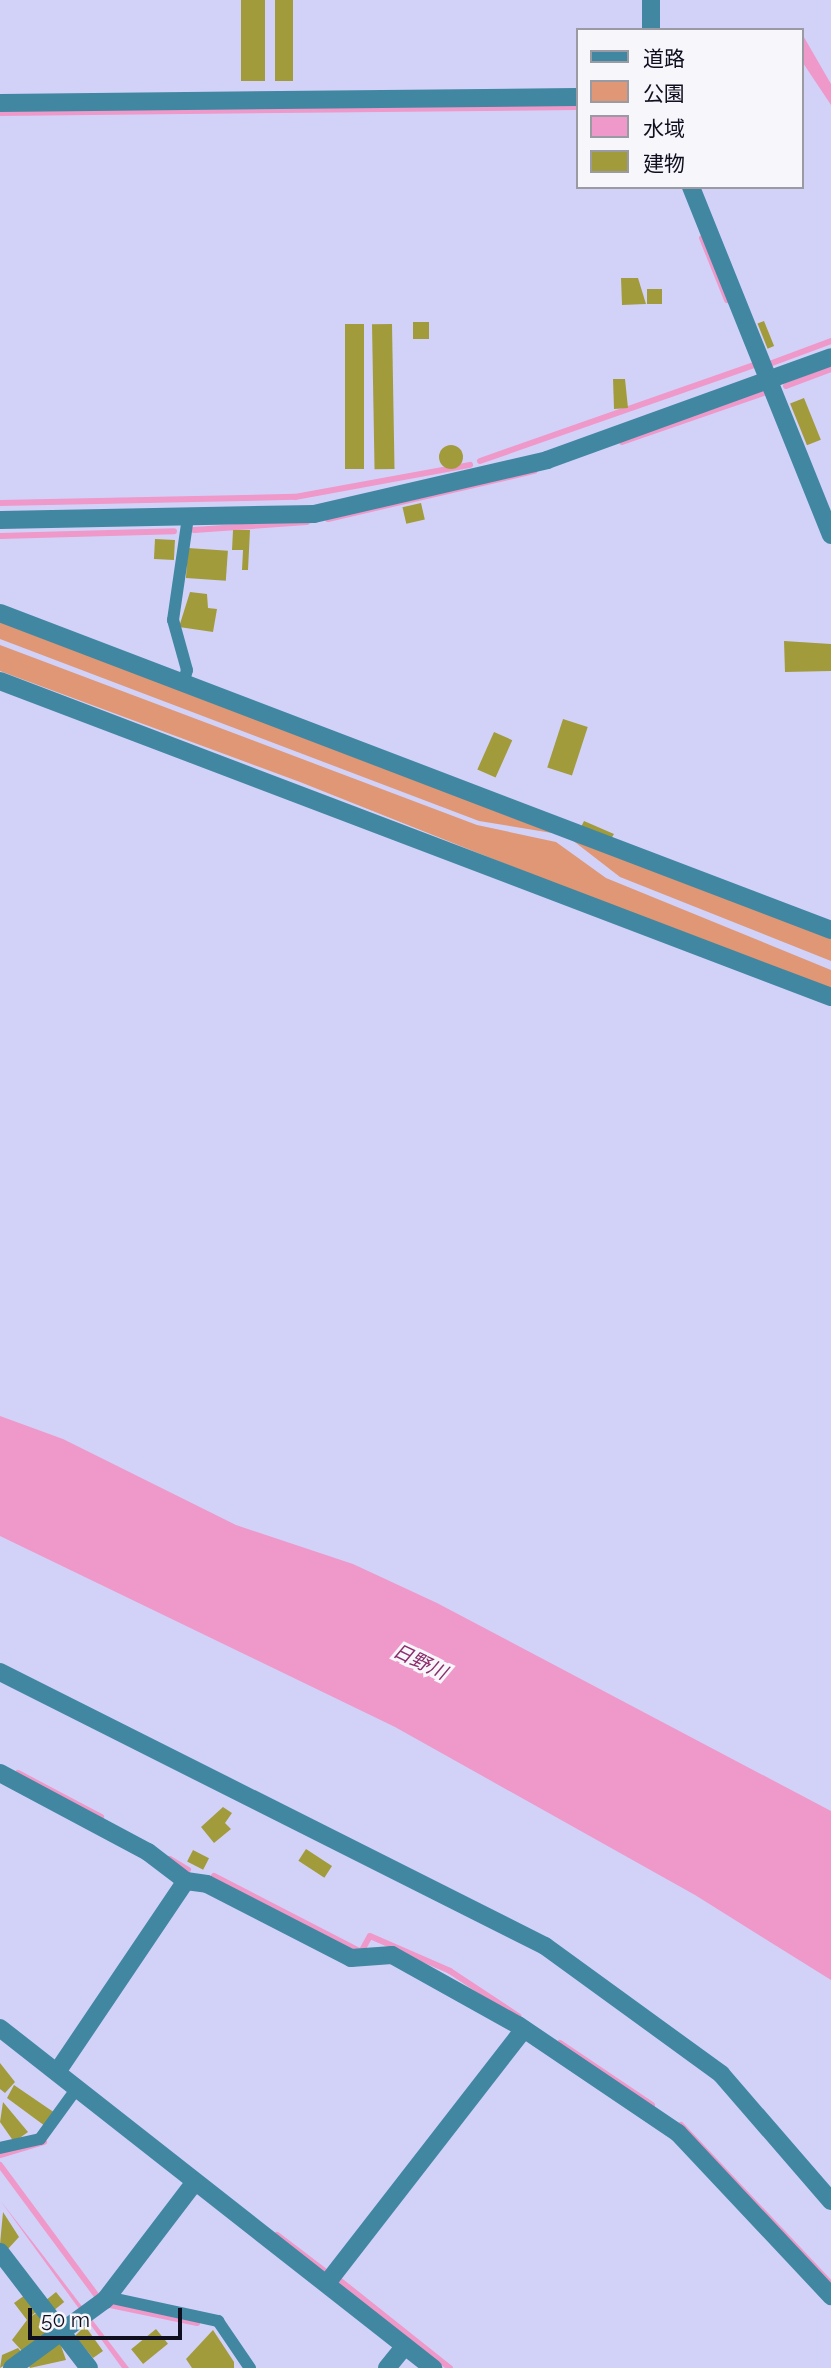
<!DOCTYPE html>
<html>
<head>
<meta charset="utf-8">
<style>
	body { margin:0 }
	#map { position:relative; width:831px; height:2368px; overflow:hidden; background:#d2d2f9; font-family:Raleway,"Noto Sans JP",sans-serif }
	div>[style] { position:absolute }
	.green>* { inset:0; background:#df9776 }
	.water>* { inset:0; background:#ee99c9 }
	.stream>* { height:6px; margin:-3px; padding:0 3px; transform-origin:3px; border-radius:3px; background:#ee99c9 }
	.building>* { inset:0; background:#a29b3b; transform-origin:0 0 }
	.round { border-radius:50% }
	.service>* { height:12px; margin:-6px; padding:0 6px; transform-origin:6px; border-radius:6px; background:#4287a1 }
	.minor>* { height:18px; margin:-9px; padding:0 9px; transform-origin:9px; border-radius:9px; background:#4287a1 }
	span { translate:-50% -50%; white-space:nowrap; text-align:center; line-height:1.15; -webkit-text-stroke:6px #f6f6fb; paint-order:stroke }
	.water-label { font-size:19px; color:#8d2c6a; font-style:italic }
	.legend { position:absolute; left:576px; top:28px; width:228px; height:161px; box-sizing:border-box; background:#f6f6fb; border:2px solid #9a9aa3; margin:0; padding:9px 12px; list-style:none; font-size:21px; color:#100f1f }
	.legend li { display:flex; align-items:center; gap:14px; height:35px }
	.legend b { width:35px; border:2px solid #9a9aa3 }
	.scale { position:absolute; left:28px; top:2308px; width:154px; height:32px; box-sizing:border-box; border:4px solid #100f1f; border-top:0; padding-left:9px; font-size:21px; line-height:24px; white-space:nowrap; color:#100f1f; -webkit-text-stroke:5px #f6f6fb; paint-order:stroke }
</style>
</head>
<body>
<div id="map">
	<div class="green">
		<div style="clip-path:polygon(0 618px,552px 833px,479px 821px,0 639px)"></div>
		<div style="clip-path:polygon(0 645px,477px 825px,556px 842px,606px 878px,831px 970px,831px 994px,300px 782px,0 671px)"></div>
		<div style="clip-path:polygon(567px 836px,831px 934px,831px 961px,620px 877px)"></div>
	</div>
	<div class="water">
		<div style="clip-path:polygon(801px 32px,831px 84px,831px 105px,801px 60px)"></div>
		<div style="clip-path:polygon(0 1416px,63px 1439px,236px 1525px,353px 1564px,437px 1603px,831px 1811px,831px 1980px,695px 1895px,395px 1727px,0 1536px)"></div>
		<div style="clip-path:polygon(0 2200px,42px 2254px,129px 2368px,122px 2368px)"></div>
	</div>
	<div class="stream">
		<div style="left:0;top:113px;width:577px;rotate:-0.6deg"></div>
		<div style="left:702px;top:238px;width:67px;rotate:68deg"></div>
		<div style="left:772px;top:363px;width:63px;rotate:-20.4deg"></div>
		<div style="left:786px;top:386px;width:48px;rotate:-20.7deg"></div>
		<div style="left:622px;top:442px;width:156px;rotate:-19.1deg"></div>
		<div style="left:480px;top:461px;width:290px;rotate:-19.3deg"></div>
		<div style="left:0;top:503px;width:295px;rotate:-1.2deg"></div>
		<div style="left:295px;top:497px;width:178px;rotate:-10.4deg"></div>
		<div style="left:328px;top:519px;width:212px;rotate:-13.1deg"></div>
		<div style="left:194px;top:530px;width:113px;rotate:-4deg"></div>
		<div style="left:0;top:536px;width:174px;rotate:-1.6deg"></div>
		<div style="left:18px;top:1773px;width:94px;rotate:27.9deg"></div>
		<div style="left:170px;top:1859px;width:21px;rotate:31deg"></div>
		<div style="left:214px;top:1876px;width:165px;rotate:27.3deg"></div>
		<div style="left:361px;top:1952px;width:18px;rotate:-61deg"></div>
		<div style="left:370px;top:1936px;width:87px;rotate:23.6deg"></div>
		<div style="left:450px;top:1971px;width:82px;rotate:33.5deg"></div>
		<div style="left:560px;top:2043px;width:111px;rotate:34deg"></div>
		<div style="left:681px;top:2125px;width:219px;rotate:46.7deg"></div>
		<div style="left:0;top:2155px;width:46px;rotate:-16.5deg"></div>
		<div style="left:0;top:2165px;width:167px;rotate:53.5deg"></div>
		<div style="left:277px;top:2235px;width:61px;rotate:37.1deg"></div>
		<div style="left:338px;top:2279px;width:143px;rotate:38.5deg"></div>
		<div style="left:110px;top:2305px;width:89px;rotate:11.7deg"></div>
	</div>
	<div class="building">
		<div style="left:241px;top:0;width:24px;height:81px"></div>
		<div style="left:275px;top:0;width:18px;height:81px"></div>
		<div style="clip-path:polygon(621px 278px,638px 278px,646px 304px,622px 305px)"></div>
		<div style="left:647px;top:289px;width:15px;height:15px"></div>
		<div style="left:764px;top:321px;width:27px;height:7px;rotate:68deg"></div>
		<div style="left:413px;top:322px;width:16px;height:17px"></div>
		<div style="left:345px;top:324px;width:19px;height:145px"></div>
		<div style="left:392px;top:324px;width:145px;height:20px;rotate:89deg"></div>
		<div style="clip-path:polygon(613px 379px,625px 379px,628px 408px,614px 409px)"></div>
		<div style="left:804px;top:398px;width:45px;height:15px;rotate:68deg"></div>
		<div class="round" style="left:439px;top:445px;width:24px;height:24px"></div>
		<div style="left:421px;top:503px;width:17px;height:19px;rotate:77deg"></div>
		<div style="clip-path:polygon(233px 530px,250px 530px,248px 570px,242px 570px,243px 550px,232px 550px)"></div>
		<div style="left:155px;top:539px;width:20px;height:20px;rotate:3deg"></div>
		<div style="left:188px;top:548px;width:40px;height:30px;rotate:4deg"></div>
		<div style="clip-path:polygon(190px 592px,207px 594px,208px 608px,217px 609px,213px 632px,179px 627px)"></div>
		<div style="clip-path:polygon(784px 641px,831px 644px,831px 671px,785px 672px)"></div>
		<div style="left:563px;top:719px;width:26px;height:51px;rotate:18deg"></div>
		<div style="left:494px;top:732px;width:20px;height:41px;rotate:24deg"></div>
		<div style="clip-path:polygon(584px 821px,614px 834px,611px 839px,581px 827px)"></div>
		<div style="clip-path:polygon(223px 1807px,232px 1813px,225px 1823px,231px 1829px,214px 1843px,201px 1827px)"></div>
		<div style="left:306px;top:1849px;width:31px;height:14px;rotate:33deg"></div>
		<div style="left:193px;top:1850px;width:18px;height:13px;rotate:27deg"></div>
		<div style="clip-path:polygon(0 2063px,15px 2082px,5px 2093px,0 2089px)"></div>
		<div style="clip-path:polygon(14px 2085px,55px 2113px,45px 2126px,7px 2098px)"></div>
		<div style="clip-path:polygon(3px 2102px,28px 2132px,14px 2142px,0 2122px)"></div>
		<div style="clip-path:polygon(3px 2212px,19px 2237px,7px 2250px,0 2244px)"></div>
		<div style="left:56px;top:2292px;width:13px;height:13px;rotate:51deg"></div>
		<div style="clip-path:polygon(25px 2295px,37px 2311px,30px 2317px,38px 2312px,52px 2330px,23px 2352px,12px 2340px,27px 2320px,14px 2303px)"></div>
		<div style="clip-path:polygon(85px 2326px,103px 2351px,93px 2358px,75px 2336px)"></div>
		<div style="left:156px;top:2329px;width:19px;height:32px;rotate:51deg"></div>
		<div style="clip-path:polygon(213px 2330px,234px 2362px,234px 2368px,192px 2368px,186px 2359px)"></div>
		<div style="clip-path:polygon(59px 2340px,66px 2360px,30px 2368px,27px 2363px)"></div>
		<div style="clip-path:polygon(18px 2348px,23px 2354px,0 2368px,2px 2355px)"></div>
	</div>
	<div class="service">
		<div style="left:184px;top:681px;width:11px;rotate:-75deg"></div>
		<div style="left:187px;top:670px;width:52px;rotate:-105.6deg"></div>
		<div style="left:173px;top:620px;width:104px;rotate:-81.7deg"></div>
		<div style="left:0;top:2148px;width:41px;rotate:-12.7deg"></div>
		<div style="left:40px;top:2139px;width:63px;rotate:-54deg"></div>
		<div style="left:107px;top:2297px;width:114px;rotate:12.2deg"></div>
		<div style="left:218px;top:2321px;width:57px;rotate:55.8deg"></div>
	</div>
	<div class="minor">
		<div style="left:651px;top:30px;width:30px;rotate:-90deg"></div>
		<div style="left:0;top:103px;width:577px;rotate:-0.6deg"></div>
		<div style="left:691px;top:187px;width:375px;rotate:68.1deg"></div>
		<div style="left:0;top:520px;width:314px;rotate:-1.1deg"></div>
		<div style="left:314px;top:514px;width:239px;rotate:-13deg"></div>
		<div style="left:547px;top:460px;width:302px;rotate:-19.9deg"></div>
		<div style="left:0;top:613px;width:889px;rotate:20.88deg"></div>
		<div style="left:0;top:681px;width:889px;rotate:20.82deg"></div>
		<div style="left:0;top:1672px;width:610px;rotate:26.69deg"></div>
		<div style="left:545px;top:1946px;width:218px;rotate:36deg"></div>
		<div style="left:721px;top:2074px;width:168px;rotate:49.1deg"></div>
		<div style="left:0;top:1773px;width:168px;rotate:28.1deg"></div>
		<div style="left:148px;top:1852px;width:48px;rotate:37.3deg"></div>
		<div style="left:186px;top:1881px;width:21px;rotate:8deg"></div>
		<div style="left:207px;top:1884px;width:162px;rotate:27.2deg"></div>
		<div style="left:351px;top:1958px;width:41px;rotate:-4.2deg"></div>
		<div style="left:392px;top:1955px;width:144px;rotate:29.1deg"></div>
		<div style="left:518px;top:2025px;width:193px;rotate:34deg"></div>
		<div style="left:678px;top:2133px;width:224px;rotate:46.8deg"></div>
		<div style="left:0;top:2028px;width:551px;rotate:38.14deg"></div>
		<div style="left:57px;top:2072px;width:230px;rotate:-56deg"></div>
		<div style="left:0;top:2252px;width:146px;rotate:52.5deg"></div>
		<div style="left:327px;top:2283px;width:321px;rotate:-52.2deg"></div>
		<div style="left:12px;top:2368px;width:115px;rotate:-36.2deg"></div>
		<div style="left:105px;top:2300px;width:148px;rotate:-52.7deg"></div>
		<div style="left:387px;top:2368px;width:28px;rotate:-51deg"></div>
	</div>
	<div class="water-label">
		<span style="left:420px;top:1662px;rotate:26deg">日野川</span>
	</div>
	<ul class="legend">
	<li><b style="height:9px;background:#4287a1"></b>道路</li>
	<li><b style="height:19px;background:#df9776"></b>公園</li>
	<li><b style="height:19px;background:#ee99c9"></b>水域</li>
	<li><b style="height:19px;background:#a29b3b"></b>建物</li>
	</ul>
	<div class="scale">50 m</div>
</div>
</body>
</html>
